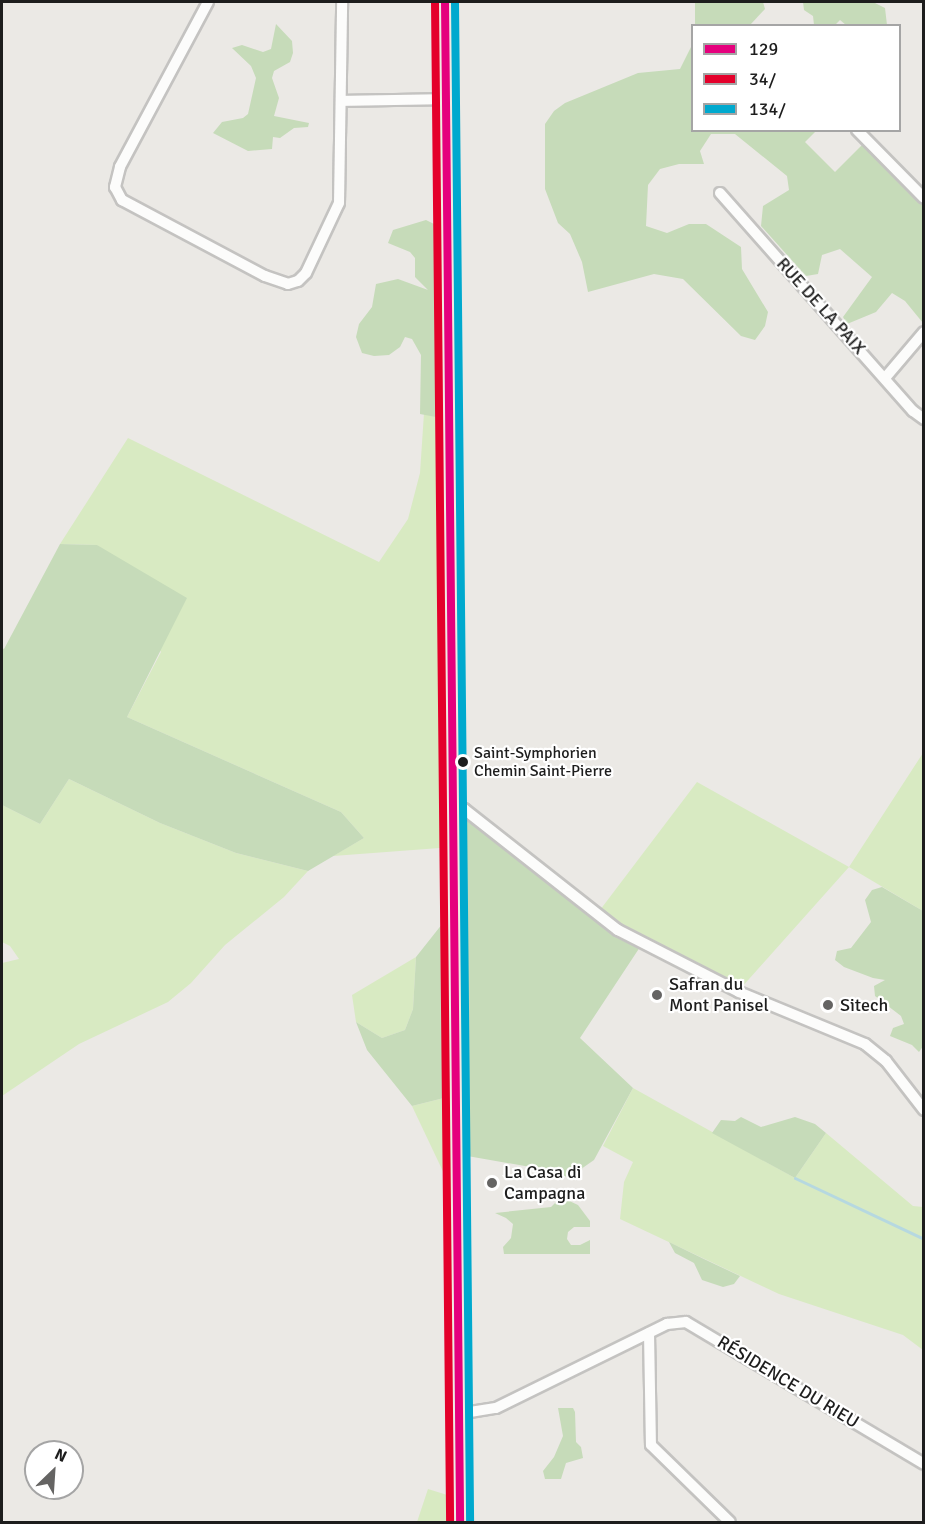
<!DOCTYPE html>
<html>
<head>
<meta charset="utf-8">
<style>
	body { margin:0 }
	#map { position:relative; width:925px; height:1524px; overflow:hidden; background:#ebe9e5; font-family:Signika,sans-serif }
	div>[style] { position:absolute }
	.grass>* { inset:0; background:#d8eac2 }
	.forest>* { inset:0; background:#c6dbb9 }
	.stream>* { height:3px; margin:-1.5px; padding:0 1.5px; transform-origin:1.5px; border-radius:1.5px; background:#b6d8e0 }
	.roads { filter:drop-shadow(2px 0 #c4c3c1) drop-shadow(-2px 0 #c4c3c1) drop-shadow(0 2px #c4c3c1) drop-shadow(0 -2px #c4c3c1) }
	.minor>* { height:10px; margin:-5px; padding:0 5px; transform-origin:5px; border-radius:5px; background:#fcfcfb }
	.primary>* { height:15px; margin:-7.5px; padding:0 7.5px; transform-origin:7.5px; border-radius:7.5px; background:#f0ebe3 }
	.bus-1>* { height:8px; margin:-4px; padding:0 4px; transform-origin:4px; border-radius:4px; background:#e5007d }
	.bus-2>* { height:8px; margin:-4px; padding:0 4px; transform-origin:4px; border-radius:4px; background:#e4002b }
	.bus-3>* { height:8px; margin:-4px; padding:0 4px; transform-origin:4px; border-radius:4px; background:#00a9ce }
	.dots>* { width:16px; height:16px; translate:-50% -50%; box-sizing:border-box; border:3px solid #fff; border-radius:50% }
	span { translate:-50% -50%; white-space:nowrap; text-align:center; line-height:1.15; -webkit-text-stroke:4.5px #fff; paint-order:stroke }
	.bus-label { font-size:16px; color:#1d1d1d }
	.left { translate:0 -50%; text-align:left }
	.street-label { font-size:18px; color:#1d1d1d }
	.poi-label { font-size:18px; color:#1d1d1d }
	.frame { position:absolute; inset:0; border:3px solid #1d1d1d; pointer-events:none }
	.legend { position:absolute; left:691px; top:24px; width:210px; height:108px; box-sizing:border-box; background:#fff; border:2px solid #a5a5a5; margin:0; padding:8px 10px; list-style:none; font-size:18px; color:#1d1d1d }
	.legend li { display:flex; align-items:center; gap:12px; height:30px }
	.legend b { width:30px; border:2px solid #a5a5a5 }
	.north { position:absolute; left:24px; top:1440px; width:60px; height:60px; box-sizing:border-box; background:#fff; border:2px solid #a5a5a5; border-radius:50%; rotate:25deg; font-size:16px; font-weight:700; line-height:24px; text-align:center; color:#1d1d1d }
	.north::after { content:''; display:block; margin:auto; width:21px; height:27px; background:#656463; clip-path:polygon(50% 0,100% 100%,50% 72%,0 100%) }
</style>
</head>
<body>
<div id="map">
	<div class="grass">
		<div style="clip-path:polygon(450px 394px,453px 847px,333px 856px,364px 838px,341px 812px,127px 717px,161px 652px,97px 545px,60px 544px,128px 438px,379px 562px,408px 519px,420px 473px,425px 398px)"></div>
		<div style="clip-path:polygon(923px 753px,923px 911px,849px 867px,741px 988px,597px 914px,697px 782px,849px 867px)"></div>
		<div style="clip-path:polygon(69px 779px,160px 823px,236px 853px,308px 871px,284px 897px,225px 945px,191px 983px,168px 1002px,79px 1044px,2px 1096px,2px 963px,19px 959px,10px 946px,2px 942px,2px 805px,40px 824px)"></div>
		<div style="clip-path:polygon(416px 957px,413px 1009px,405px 1030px,382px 1038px,356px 1022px,352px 995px)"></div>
		<div style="clip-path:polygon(633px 1088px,795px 1178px,826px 1133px,913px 1206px,923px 1207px,923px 1350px,903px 1335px,779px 1294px,620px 1219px,624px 1182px,633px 1162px,603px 1146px)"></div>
		<div style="clip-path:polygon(456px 1095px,457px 1201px,412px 1106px)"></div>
		<div style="clip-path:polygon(428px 1489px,460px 1499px,460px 1522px,417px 1522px)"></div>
	</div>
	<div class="forest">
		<div style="clip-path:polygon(695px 2px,763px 2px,765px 9px,750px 25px,695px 25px)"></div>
		<div style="clip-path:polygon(803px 2px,873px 2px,885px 8px,887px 25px,846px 25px,840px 20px,835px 25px,814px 25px,813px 16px,804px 10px)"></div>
		<div style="clip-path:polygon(276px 24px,292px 41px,293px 53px,290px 62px,274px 71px,272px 78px,279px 98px,274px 116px,309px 123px,308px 127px,294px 128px,280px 138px,273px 137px,272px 149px,248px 151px,213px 133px,222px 122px,243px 118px,248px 114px,256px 78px,251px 66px,232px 48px,242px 45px,263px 52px,271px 49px)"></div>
		<div style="clip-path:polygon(692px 45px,692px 130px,816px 131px,805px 142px,835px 172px,867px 140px,923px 198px,923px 323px,905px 301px,892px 293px,876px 312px,847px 324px,843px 317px,872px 277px,840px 249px,822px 255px,818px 274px,806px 276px,761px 226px,763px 206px,789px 190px,787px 176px,735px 134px,711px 134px,700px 151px,704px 164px,679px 164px,660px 169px,648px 185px,646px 226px,667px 233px,689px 224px,706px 224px,741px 247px,742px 269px,768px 312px,765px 326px,755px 340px,741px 336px,683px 279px,654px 274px,588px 292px,582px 262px,570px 234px,558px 223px,545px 189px,545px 124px,554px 111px,565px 103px,638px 73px,680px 69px)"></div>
		<div style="clip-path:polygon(426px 220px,444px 229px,436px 417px,420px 414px,421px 355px,412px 339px,405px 337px,400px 347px,389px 355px,374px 356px,362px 353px,356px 337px,359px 324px,372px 307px,376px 284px,398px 279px,428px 290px,415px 277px,415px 258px,410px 252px,388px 243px,393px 230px)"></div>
		<div style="clip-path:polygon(60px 544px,97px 545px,187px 598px,127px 717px,341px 812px,364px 838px,308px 871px,236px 853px,160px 823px,69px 779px,40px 824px,2px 805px,2px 648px,4px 649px)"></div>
		<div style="clip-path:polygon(453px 805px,642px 944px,580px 1038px,633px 1088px,594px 1160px,571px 1176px,545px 1178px,536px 1168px,456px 1154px,456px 1095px,412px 1106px,367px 1050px,356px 1022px,382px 1038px,405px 1030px,413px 1009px,416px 957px,454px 909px)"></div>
		<div style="clip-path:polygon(882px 887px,923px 911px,924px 1045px,919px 1052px,912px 1045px,890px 1036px,893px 1028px,904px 1024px,901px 1016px,875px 996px,874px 986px,885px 980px,873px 978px,844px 967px,835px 960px,837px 951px,851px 948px,871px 922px,865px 900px,872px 890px)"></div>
		<div style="clip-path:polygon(741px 1117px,761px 1127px,795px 1117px,815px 1124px,826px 1133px,795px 1178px,712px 1133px,721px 1120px,735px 1121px)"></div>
		<div style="clip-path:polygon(565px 1199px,578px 1205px,590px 1221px,590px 1227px,574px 1227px,568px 1232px,567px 1239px,571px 1245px,580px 1245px,590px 1240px,590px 1254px,504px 1254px,503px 1247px,511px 1238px,513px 1224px,506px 1218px,495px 1213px,551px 1207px,558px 1200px)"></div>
		<div style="clip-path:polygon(669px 1242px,706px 1260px,740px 1276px,734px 1284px,723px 1287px,702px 1280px,694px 1263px,675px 1253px)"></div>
		<div style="clip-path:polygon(558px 1408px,573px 1408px,575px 1412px,576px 1442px,581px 1447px,583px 1458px,566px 1463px,561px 1479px,545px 1479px,543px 1471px,554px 1457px,563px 1436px)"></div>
	</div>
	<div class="stream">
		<div style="left:795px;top:1178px;width:143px;rotate:25.3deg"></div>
	</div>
	<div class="roads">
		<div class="minor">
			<div style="left:208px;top:2px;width:187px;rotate:118.1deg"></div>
			<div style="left:120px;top:167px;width:21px;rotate:104deg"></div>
			<div style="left:115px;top:187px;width:15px;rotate:62deg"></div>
			<div style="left:122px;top:200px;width:162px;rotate:28deg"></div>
			<div style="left:265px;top:276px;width:24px;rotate:19deg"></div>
			<div style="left:288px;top:284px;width:10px;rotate:-17deg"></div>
			<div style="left:298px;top:281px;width:11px;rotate:-45deg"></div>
			<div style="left:306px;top:273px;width:77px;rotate:-64.8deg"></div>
			<div style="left:339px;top:203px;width:201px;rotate:-89.1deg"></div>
			<div style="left:342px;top:101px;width:105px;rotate:-1.1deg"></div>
			<div style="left:857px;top:130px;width:95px;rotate:45.4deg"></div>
			<div style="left:720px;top:193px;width:291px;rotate:48.5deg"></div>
			<div style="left:913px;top:411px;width:14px;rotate:36deg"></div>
			<div style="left:885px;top:378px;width:60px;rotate:-49.7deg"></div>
			<div style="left:453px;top:805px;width:12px;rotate:20deg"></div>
			<div style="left:464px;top:809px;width:196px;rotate:38.2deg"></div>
			<div style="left:618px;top:930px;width:136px;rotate:27.1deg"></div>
			<div style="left:739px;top:992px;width:136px;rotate:22.4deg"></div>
			<div style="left:865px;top:1044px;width:27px;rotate:39deg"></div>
			<div style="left:886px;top:1061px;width:62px;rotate:52.2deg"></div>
			<div style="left:649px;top:1333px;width:112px;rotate:89deg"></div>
			<div style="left:651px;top:1445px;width:110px;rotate:44.3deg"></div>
			<div style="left:459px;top:1411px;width:11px;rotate:5deg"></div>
			<div style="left:470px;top:1412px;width:26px;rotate:-9deg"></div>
			<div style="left:496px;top:1408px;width:191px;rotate:-26.2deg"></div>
			<div style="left:667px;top:1324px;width:19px;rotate:-6deg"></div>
			<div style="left:686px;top:1322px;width:277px;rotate:30.8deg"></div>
		</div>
		<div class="primary">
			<div style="left:445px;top:2px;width:1520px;rotate:89.43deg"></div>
		</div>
	</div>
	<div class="bus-1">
		<div style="left:445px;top:2px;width:1520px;rotate:89.43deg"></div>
	</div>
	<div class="bus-2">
		<div style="left:435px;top:2px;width:1520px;rotate:89.43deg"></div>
	</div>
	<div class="bus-3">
		<div style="left:455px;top:2px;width:1520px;rotate:89.43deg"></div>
	</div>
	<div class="dots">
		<div style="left:463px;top:762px;background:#1d1d1d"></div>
		<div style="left:657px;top:995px;background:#656463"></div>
		<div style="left:828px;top:1005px;background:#656463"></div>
		<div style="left:492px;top:1183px;background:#656463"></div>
	</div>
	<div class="bus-label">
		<span class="left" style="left:474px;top:762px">Saint-Symphorien<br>Chemin Saint-Pierre</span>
	</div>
	<div class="street-label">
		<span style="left:821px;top:306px;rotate:48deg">RUE DE LA PAIX</span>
		<span style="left:788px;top:1382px;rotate:31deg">RÉSIDENCE DU RIEU</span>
	</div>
	<div class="poi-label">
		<span class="left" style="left:669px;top:995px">Safran du<br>Mont Panisel</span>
		<span class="left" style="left:840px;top:1005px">Sitech</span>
		<span class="left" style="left:504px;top:1183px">La Casa di<br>Campagna</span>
	</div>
	<div class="frame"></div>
	<ul class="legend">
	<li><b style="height:8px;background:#e5007d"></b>129</li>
	<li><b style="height:8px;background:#e4002b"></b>34/</li>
	<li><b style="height:8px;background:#00a9ce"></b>134/</li>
	</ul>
	<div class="north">N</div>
</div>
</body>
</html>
